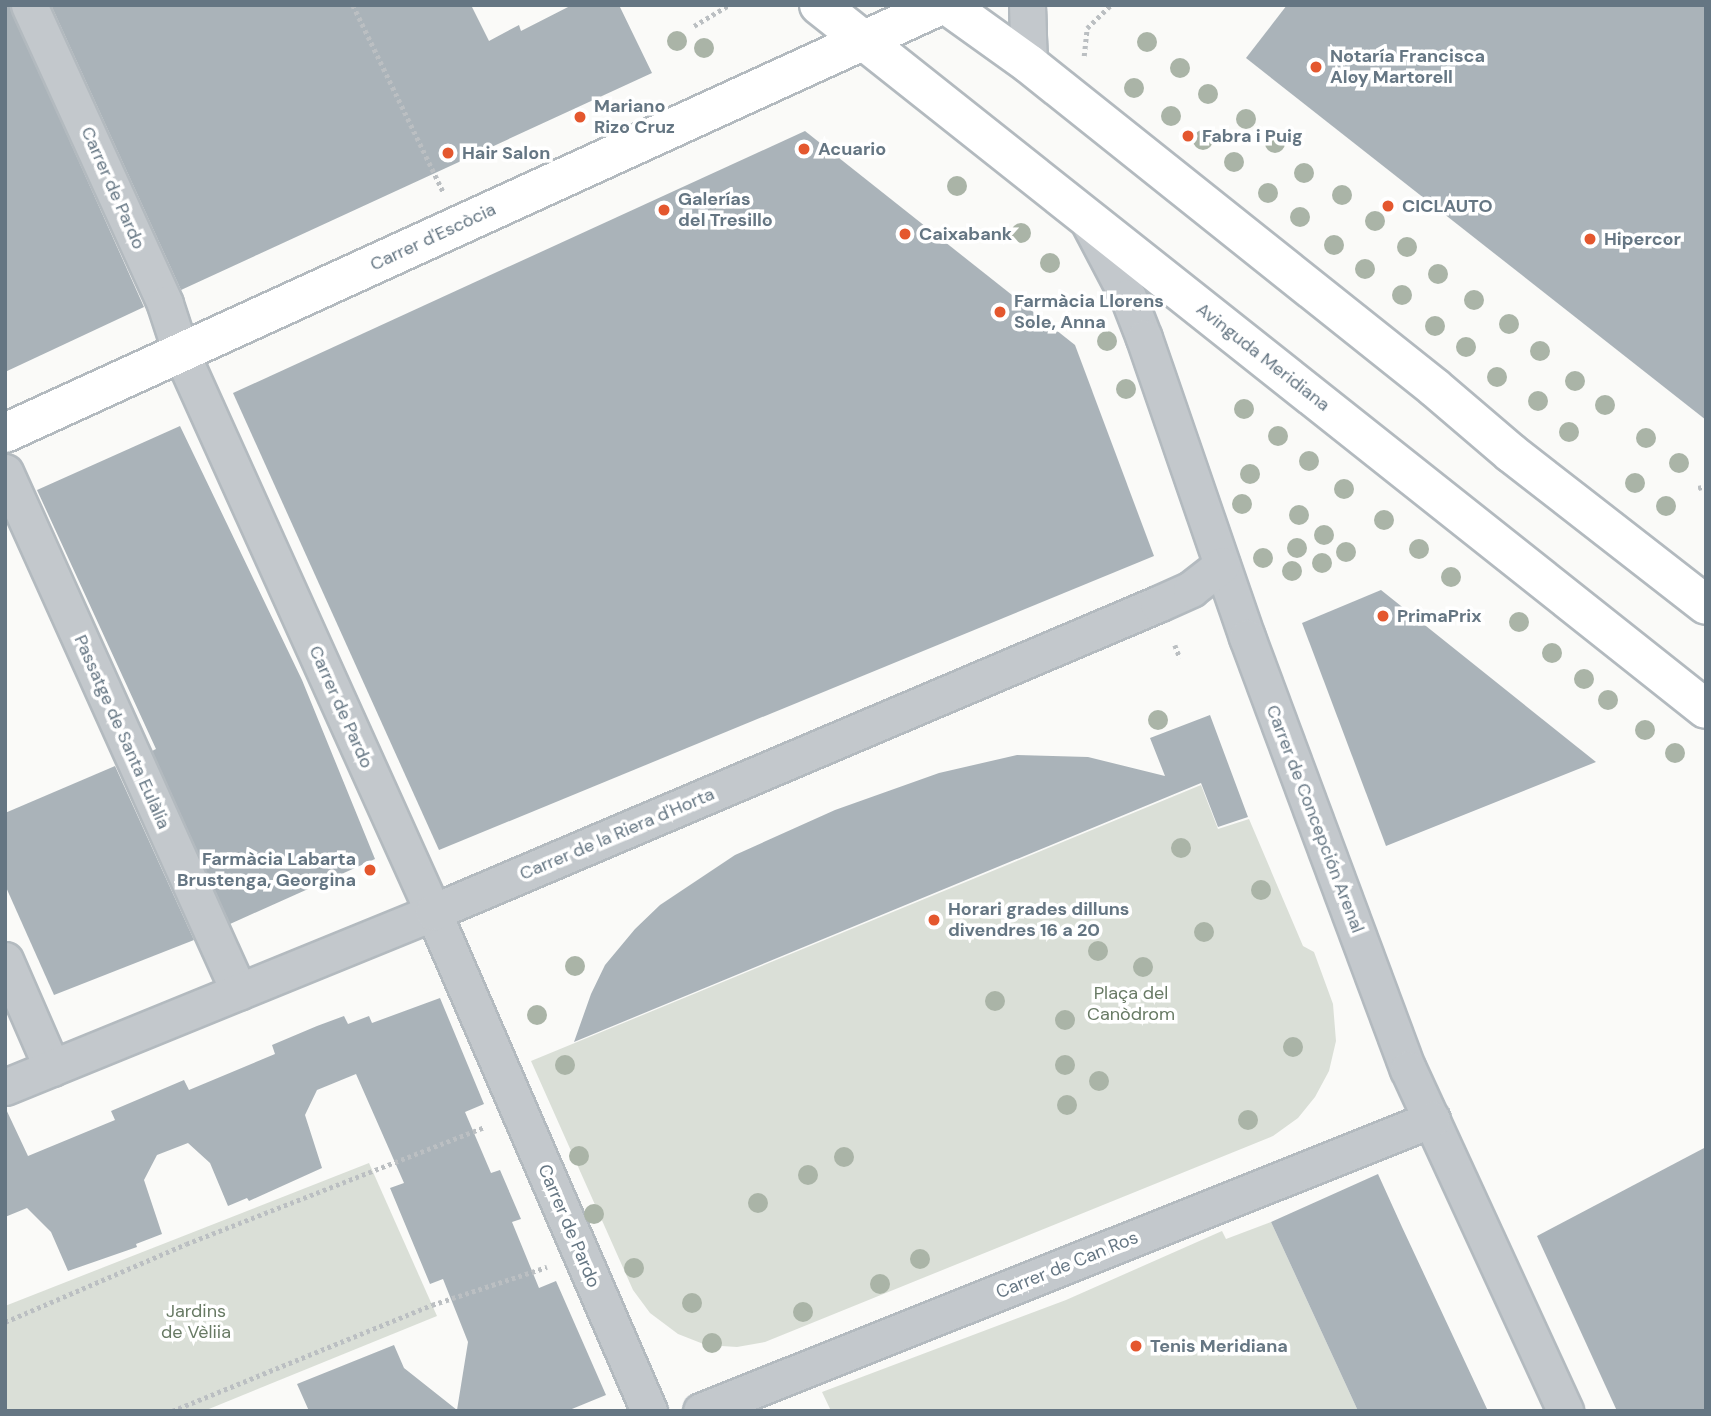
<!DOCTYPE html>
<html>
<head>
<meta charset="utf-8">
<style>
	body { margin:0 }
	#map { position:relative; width:1711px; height:1416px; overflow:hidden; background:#fafaf8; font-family:"DM Sans",sans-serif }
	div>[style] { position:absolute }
	.green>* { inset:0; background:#dadfd7 }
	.building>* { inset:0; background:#aab3b9 }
	.path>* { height:4.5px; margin-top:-2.25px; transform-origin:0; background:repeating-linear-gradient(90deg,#bbbfc2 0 3.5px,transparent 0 7px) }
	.roads { filter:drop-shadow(2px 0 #b3babf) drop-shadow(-2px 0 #b3babf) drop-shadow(0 2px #b3babf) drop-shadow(0 -2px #b3babf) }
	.street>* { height:35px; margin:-17.5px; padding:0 17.5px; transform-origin:17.5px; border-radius:17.5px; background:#c3c8cc }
	.secondary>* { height:38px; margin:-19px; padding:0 19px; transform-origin:19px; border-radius:19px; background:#fff }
	.primary>* { height:38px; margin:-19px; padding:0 19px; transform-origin:19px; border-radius:19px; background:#fff }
	.trees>* { width:20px; height:20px; margin:-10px; border-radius:50%; background:#aab4a7 }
	.dots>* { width:19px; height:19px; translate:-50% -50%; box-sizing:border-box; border:4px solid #fff; border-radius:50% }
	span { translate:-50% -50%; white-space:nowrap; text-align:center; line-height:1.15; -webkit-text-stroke:7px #fff; paint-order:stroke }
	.poi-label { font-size:18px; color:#657683; font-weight:700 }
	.left { translate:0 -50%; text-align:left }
	.right { translate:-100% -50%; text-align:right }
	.street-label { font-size:18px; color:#657683 }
	.park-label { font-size:18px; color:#687a64 }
	.frame { position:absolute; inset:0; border:7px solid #657683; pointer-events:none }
</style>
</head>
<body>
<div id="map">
	<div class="green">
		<div style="clip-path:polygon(1201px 785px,1218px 829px,1249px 819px,1303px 946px,1314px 952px,1333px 1004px,1336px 1041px,1329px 1071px,1315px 1097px,1298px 1118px,1273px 1136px,765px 1342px,737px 1347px,706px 1345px,678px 1334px,650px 1313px,633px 1290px,531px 1061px)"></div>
		<div style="clip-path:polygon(369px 1163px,437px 1316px,204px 1411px,5px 1411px,5px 1306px)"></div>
		<div style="clip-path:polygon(1271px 1222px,1358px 1411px,831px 1411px,822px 1392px,1066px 1300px,1222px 1231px,1226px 1239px)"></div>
	</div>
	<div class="building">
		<div style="clip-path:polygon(5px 5px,9px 5px,144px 307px,5px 372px)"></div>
		<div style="clip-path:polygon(51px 5px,471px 5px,489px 41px,519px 25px,521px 31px,572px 5px,619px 5px,652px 73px,181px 290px)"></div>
		<div style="clip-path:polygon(1287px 5px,1706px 5px,1706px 420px,1246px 58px)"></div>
		<div style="clip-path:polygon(805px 131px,1075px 345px,1154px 556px,439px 850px,233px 393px)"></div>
		<div style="clip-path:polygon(180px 426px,302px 680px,375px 859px,230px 924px,152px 751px,156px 749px,37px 490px)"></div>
		<div style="clip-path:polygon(1381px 590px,1596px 762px,1386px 846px,1302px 623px)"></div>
		<div style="clip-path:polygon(1210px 715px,1248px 817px,1218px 827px,1201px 783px,574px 1042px,591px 994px,605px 965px,635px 929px,660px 905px,735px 855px,835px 810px,939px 773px,1017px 755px,1088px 757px,1165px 776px,1150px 738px)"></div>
		<div style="clip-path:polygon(115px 766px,194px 940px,54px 995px,5px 885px,5px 813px)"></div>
		<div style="clip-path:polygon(440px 998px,484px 1104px,465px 1112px,491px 1173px,500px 1170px,521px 1219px,512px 1222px,539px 1288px,556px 1281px,606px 1395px,567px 1411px,309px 1411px,297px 1384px,394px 1345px,404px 1368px,457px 1410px,468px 1342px,443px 1279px,430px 1284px,390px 1188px,404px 1183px,356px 1074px,317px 1090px,305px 1115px,322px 1168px,249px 1201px,247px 1198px,228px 1206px,210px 1163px,188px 1143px,157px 1155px,144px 1180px,162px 1234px,136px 1244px,137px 1247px,68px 1271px,51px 1232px,27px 1208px,5px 1217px,5px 1107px,28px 1156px,115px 1120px,111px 1111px,184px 1080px,189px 1090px,275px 1054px,272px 1045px,317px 1026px,344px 1016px,348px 1024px,369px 1016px,372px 1023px)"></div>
		<div style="clip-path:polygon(1706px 1147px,1706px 1411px,1617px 1411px,1537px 1236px)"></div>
		<div style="clip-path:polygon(1378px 1174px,1402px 1227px,1488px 1411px,1358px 1411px,1271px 1222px)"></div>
	</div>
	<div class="path">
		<div style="left:353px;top:5px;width:207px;rotate:64.2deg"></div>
		<div style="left:694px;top:26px;width:41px;rotate:-31deg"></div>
		<div style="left:1084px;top:56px;width:28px;rotate:-84deg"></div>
		<div style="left:1087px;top:28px;width:33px;rotate:-44deg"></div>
		<div style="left:1698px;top:488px;width:8px;rotate:-14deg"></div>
		<div style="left:1175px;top:645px;width:14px;rotate:69deg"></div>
		<div style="left:5px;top:1322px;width:197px;rotate:-23.3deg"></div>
		<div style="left:186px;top:1244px;width:320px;rotate:-21.4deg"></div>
		<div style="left:172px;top:1411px;width:281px;rotate:-22.2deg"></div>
		<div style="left:432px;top:1305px;width:121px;rotate:-18.3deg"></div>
	</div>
	<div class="roads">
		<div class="street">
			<div style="left:29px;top:5px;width:328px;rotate:65.5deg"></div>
			<div style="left:165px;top:304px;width:52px;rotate:71.9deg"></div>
			<div style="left:181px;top:353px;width:613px;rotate:65.73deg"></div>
			<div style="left:433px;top:912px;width:544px;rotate:66.59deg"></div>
			<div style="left:1027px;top:5px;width:59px;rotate:88.1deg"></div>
			<div style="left:1087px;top:219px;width:88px;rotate:62.3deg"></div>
			<div style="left:1128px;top:297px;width:44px;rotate:68.7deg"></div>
			<div style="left:1144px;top:338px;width:316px;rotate:71deg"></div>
			<div style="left:1247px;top:637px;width:461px;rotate:69.6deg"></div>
			<div style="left:1408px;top:1069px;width:376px;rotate:65.3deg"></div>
			<div style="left:5px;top:472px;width:570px;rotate:65.77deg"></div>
			<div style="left:5px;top:960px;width:118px;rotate:66.5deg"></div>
			<div style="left:5px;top:1087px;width:462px;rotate:-22.2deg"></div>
			<div style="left:433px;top:912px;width:788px;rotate:-23.02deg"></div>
			<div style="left:1158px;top:604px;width:36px;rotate:-24deg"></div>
			<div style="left:1191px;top:589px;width:39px;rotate:-38deg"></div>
			<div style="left:701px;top:1411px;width:787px;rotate:-21.77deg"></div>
		</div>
		<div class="secondary">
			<div style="left:5px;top:433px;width:1029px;rotate:-24.57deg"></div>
		</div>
		<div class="primary">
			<div style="left:819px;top:5px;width:1132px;rotate:38.44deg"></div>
			<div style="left:947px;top:5px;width:101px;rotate:35.7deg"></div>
			<div style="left:1029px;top:64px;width:519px;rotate:38.59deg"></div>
			<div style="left:1435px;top:388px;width:100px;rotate:40.5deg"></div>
			<div style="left:1511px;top:453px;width:247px;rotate:37.9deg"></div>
		</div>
	</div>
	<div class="trees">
		<div style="left:677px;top:41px"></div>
		<div style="left:1147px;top:42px"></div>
		<div style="left:704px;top:48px"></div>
		<div style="left:1180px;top:68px"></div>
		<div style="left:1134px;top:88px"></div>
		<div style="left:1208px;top:94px"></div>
		<div style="left:1171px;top:116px"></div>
		<div style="left:1246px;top:119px"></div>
		<div style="left:1203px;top:140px"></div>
		<div style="left:1275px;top:143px"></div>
		<div style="left:1234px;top:162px"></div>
		<div style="left:1304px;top:173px"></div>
		<div style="left:957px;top:186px"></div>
		<div style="left:1268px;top:193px"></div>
		<div style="left:1342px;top:195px"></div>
		<div style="left:1300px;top:217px"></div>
		<div style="left:1375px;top:221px"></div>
		<div style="left:1021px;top:233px"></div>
		<div style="left:1334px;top:245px"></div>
		<div style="left:1407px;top:247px"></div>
		<div style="left:1050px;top:263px"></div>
		<div style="left:1365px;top:269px"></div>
		<div style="left:1438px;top:274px"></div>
		<div style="left:1402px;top:295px"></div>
		<div style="left:1474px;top:300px"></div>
		<div style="left:1509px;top:324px"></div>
		<div style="left:1435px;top:326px"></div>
		<div style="left:1107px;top:341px"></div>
		<div style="left:1466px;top:347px"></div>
		<div style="left:1540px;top:351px"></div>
		<div style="left:1497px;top:377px"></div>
		<div style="left:1575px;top:381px"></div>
		<div style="left:1126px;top:389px"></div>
		<div style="left:1538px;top:401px"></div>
		<div style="left:1605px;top:405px"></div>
		<div style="left:1244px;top:409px"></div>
		<div style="left:1569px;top:432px"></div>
		<div style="left:1278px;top:436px"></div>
		<div style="left:1646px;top:438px"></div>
		<div style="left:1309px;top:461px"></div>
		<div style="left:1679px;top:463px"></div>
		<div style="left:1250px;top:474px"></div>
		<div style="left:1635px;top:483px"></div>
		<div style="left:1344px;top:489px"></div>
		<div style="left:1242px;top:504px"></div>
		<div style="left:1666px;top:506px"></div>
		<div style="left:1299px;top:515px"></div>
		<div style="left:1384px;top:520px"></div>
		<div style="left:1324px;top:535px"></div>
		<div style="left:1297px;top:548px"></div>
		<div style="left:1419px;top:549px"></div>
		<div style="left:1346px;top:552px"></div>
		<div style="left:1263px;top:558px"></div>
		<div style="left:1322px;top:563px"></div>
		<div style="left:1292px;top:571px"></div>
		<div style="left:1451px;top:577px"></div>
		<div style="left:1519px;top:622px"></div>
		<div style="left:1552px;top:653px"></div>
		<div style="left:1584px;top:679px"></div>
		<div style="left:1608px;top:700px"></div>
		<div style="left:1158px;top:720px"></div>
		<div style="left:1645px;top:730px"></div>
		<div style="left:1675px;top:753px"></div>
		<div style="left:1181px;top:848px"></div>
		<div style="left:1261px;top:890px"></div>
		<div style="left:1204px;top:932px"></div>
		<div style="left:1098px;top:951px"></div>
		<div style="left:575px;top:966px"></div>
		<div style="left:1143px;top:967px"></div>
		<div style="left:995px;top:1001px"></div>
		<div style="left:537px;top:1015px"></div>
		<div style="left:1065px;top:1020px"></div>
		<div style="left:1293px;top:1047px"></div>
		<div style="left:565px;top:1065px"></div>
		<div style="left:1065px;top:1065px"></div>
		<div style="left:1099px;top:1081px"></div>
		<div style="left:1067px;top:1105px"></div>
		<div style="left:1248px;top:1120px"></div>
		<div style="left:579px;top:1156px"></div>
		<div style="left:844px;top:1157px"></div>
		<div style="left:808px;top:1175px"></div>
		<div style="left:758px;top:1203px"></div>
		<div style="left:594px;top:1214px"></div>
		<div style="left:920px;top:1259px"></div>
		<div style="left:634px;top:1268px"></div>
		<div style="left:880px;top:1284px"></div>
		<div style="left:692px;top:1303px"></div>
		<div style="left:803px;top:1312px"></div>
		<div style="left:712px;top:1343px"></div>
	</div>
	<div class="dots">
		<div style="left:1316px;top:67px;background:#e4572e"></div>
		<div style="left:580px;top:117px;background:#e4572e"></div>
		<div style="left:1188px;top:136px;background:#e4572e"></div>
		<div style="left:804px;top:149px;background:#e4572e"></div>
		<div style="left:448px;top:153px;background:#e4572e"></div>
		<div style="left:1388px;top:206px;background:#e4572e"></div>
		<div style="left:664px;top:210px;background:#e4572e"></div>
		<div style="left:905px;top:234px;background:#e4572e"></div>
		<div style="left:1590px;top:239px;background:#e4572e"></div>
		<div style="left:1000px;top:312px;background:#e4572e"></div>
		<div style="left:1383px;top:616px;background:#e4572e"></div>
		<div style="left:370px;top:870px;background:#e4572e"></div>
		<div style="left:934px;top:920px;background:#e4572e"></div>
		<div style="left:1136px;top:1346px;background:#e4572e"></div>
	</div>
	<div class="poi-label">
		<span class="left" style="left:1330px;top:67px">Notaría Francisca<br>Aloy Martorell</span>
		<span class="left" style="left:594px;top:117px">Mariano<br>Rizo Cruz</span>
		<span class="left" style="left:1202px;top:136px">Fabra i Puig</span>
		<span class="left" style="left:818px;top:149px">Acuario</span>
		<span class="left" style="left:462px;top:153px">Hair Salon</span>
		<span class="left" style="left:678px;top:210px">Galerías<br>del Tresillo</span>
		<span class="left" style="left:1402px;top:206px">CICLAUTO</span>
		<span class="left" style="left:919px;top:234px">Caixabank</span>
		<span class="left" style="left:1604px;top:239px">Hipercor</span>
		<span class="left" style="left:1014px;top:312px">Farmàcia Llorens<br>Sole, Anna</span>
		<span class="left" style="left:1397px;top:616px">PrimaPrix</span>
		<span class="right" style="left:356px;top:870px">Farmàcia Labarta<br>Brustenga, Georgina</span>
		<span class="left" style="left:948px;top:920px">Horari grades dilluns<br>divendres 16 a 20</span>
		<span class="left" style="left:1150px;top:1346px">Tenis Meridiana</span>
	</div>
	<div class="street-label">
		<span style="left:113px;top:188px;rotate:66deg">Carrer de Pardo</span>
		<span style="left:433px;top:237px;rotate:-25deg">Carrer d'Escòcia</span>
		<span style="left:1263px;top:357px;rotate:38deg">Avinguda Meridiana</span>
		<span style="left:341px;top:707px;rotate:66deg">Carrer de Pardo</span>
		<span style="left:122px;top:732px;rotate:66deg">Passatge de Santa Eulàlia</span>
		<span style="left:1315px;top:819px;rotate:69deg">Carrer de Concepción Arenal</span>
		<span style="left:617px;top:834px;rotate:-23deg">Carrer de la Riera d'Horta</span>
		<span style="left:569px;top:1226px;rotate:67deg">Carrer de Pardo</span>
		<span style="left:1067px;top:1265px;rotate:-22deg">Carrer de Can Ros</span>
	</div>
	<div class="park-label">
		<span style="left:1131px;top:1004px">Plaça del<br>Canòdrom</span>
		<span style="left:196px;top:1322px">Jardins<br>de Vèliia</span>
	</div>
	<div class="frame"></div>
</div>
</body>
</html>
